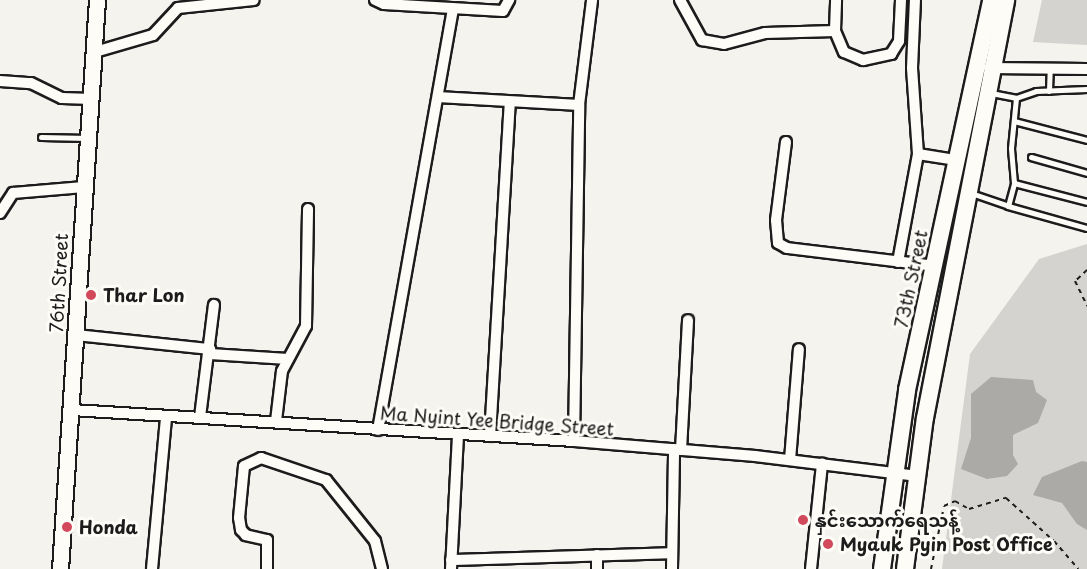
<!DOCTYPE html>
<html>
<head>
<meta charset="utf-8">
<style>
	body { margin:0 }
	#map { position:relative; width:1087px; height:569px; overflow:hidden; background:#f4f3ee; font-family:"Playpen Sans","Noto Sans Myanmar",sans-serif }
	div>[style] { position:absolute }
	.green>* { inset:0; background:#d4d3cf }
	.water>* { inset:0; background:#abaaa6 }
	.path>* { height:2px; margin-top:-1px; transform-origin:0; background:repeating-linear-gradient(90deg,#1c1c1c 0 4.5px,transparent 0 9px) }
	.roads { filter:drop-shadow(2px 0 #1c1c1c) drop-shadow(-2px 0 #1c1c1c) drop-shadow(0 2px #1c1c1c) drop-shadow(0 -2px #1c1c1c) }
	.lane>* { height:5px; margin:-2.5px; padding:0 2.5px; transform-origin:2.5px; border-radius:2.5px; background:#fdfcf7 }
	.street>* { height:10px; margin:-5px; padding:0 5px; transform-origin:5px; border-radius:5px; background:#fdfcf7 }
	.secondary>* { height:15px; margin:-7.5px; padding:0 7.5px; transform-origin:7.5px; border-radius:7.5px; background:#fdfcf7 }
	.primary>* { height:16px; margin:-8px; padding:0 8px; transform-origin:8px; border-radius:8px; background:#fdfcf7 }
	.dots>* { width:16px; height:16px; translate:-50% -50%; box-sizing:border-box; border:3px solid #fdfcf7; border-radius:50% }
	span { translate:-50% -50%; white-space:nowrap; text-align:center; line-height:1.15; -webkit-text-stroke:6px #fdfcf7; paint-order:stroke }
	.street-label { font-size:18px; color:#1c1c1c }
	.poi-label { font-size:18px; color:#1c1c1c; font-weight:700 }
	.left { translate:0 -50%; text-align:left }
</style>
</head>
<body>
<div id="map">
	<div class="green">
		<div style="clip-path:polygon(1042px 0,1087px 0,1087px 45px,1033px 42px)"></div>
		<div style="clip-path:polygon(1087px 244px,1087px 569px,942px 569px,970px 354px,1039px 259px)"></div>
	</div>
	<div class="water">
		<div style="clip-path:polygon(991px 377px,1033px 380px,1036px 392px,1047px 400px,1038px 423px,1013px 435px,1013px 455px,1018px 464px,1007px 476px,987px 479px,961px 469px,971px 438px,971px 394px)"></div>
		<div style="clip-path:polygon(1082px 461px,1087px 462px,1087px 530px,1077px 524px,1062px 503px,1033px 495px,1042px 477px)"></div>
	</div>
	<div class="path">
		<div style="left:1087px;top:270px;width:16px;rotate:137deg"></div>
		<div style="left:1075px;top:281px;width:28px;rotate:64deg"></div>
		<div style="left:931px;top:569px;width:64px;rotate:-78.3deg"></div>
		<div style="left:944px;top:506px;width:12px;rotate:-24deg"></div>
		<div style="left:955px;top:501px;width:16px;rotate:30deg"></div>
		<div style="left:969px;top:509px;width:39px;rotate:-17deg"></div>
		<div style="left:1006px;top:498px;width:64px;rotate:41.9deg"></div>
		<div style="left:1054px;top:541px;width:37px;rotate:49deg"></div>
	</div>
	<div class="roads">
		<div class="lane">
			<div style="left:1049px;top:91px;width:23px;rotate:-88deg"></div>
			<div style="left:991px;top:93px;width:25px;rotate:11deg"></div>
			<div style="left:1014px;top:121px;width:75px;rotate:14.6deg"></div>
			<div style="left:41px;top:137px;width:47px;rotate:1.2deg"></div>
			<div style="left:1031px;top:157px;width:58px;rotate:15.9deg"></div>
			<div style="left:1014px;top:183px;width:75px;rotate:14.6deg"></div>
			<div style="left:971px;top:193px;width:39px;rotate:19deg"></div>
			<div style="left:1008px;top:206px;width:24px;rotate:-75deg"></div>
			<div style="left:1014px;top:183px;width:35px;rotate:-95deg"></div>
			<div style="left:1011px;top:148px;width:50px;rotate:-84.3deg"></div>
			<div style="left:1016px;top:98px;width:21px;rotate:-19deg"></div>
			<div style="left:1036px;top:91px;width:51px;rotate:-2.2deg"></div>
			<div style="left:1008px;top:206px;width:82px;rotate:15.6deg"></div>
		</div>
		<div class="street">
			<div style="left:375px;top:0;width:10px;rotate:24deg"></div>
			<div style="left:384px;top:4px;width:119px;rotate:3.4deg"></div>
			<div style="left:503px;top:11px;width:13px;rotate:-61deg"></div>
			<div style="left:680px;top:0;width:46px;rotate:61.2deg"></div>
			<div style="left:702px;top:40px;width:22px;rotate:10deg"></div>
			<div style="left:724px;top:44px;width:42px;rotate:-15deg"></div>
			<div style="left:765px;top:33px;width:70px;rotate:-1.6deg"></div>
			<div style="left:835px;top:31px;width:23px;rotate:67deg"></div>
			<div style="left:844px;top:52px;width:21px;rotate:23deg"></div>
			<div style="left:863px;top:60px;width:29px;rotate:-12deg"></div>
			<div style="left:891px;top:54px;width:15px;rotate:-58deg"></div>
			<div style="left:899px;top:41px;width:41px;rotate:-87.2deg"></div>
			<div style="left:835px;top:31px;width:31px;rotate:-88deg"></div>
			<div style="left:95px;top:52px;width:60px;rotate:-16.3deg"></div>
			<div style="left:153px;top:35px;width:37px;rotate:-47deg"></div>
			<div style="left:178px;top:8px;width:76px;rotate:-6deg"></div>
			<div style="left:989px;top:68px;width:98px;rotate:0.6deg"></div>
			<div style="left:0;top:81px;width:31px;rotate:4deg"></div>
			<div style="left:31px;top:83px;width:34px;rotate:26deg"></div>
			<div style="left:62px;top:98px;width:30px;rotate:2deg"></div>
			<div style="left:438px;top:97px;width:141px;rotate:3.2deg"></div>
			<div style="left:786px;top:142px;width:79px;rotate:97.3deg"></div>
			<div style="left:776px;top:220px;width:23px;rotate:85deg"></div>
			<div style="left:778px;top:243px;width:10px;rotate:29deg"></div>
			<div style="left:787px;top:248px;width:149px;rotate:6.9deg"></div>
			<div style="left:918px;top:154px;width:39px;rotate:9deg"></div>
			<div style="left:0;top:213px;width:24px;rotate:-57deg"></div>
			<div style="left:13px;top:193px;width:71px;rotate:-4.8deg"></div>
			<div style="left:898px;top:262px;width:110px;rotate:-79.5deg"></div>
			<div style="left:918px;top:154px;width:86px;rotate:-94deg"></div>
			<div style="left:912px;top:68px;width:68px;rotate:-87.5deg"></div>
			<div style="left:76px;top:335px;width:135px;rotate:6deg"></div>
			<div style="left:210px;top:354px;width:78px;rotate:3.7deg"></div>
			<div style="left:72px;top:410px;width:503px;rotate:3.53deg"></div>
			<div style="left:574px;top:441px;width:182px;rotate:4.7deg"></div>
			<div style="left:755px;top:456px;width:164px;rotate:7deg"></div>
			<div style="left:200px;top:417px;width:113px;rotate:-82.9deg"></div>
			<div style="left:276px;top:421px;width:50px;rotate:-83.2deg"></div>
			<div style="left:282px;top:371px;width:51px;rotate:-61.9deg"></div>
			<div style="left:306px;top:326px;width:117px;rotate:-89deg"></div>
			<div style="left:378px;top:430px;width:428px;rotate:-79.9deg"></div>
			<div style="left:490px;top:436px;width:334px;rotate:-86.6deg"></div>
			<div style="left:574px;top:441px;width:336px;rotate:-89.1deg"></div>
			<div style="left:579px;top:105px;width:106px;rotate:-82.9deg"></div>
			<div style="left:681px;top:450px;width:130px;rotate:-86.9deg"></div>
			<div style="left:790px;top:460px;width:111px;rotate:-85.4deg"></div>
			<div style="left:597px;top:555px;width:14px;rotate:90deg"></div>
			<div style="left:451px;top:560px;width:221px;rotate:-1.8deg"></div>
			<div style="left:152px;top:569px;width:153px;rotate:-84.7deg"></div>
			<div style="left:267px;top:569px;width:29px;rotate:-90deg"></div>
			<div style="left:267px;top:540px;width:22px;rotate:-167deg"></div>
			<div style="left:246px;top:535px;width:7px;rotate:-135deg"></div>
			<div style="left:241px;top:530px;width:12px;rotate:-99deg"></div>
			<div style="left:239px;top:518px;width:52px;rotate:-84.5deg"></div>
			<div style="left:244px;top:466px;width:19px;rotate:-25deg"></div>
			<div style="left:261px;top:458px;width:69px;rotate:18.7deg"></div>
			<div style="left:326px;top:480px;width:78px;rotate:51.2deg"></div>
			<div style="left:375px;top:541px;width:29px;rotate:76deg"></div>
			<div style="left:451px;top:569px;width:133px;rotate:-87deg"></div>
			<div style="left:672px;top:569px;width:120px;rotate:-89deg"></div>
			<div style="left:811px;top:569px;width:106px;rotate:-84deg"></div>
		</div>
		<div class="secondary">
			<div style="left:60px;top:569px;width:570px;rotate:-86.28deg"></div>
		</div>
		<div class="primary">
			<div style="left:882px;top:569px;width:181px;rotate:-82deg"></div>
			<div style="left:907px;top:390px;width:399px;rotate:-77.8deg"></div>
			<div style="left:905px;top:569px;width:152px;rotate:-82.5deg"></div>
			<div style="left:925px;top:418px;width:426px;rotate:-79deg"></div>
		</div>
	</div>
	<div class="dots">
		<div style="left:91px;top:295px;background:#d1495b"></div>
		<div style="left:803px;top:520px;background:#d1495b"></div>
		<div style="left:67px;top:527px;background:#d1495b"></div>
		<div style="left:828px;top:544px;background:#d1495b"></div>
	</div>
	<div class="street-label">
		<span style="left:911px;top:279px;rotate:-78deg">73th Street</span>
		<span style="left:59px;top:283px;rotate:-87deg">76th Street</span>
		<span style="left:497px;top:421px;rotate:4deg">Ma Nyint Yee Bridge Street</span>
	</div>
	<div class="poi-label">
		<span class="left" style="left:103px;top:295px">Thar Lon</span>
		<span class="left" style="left:815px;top:520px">နှင်းသောက်ရေသန့်</span>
		<span class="left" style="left:79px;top:527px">Honda</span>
		<span class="left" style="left:840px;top:544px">Myauk Pyin Post Office</span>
	</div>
</div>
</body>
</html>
